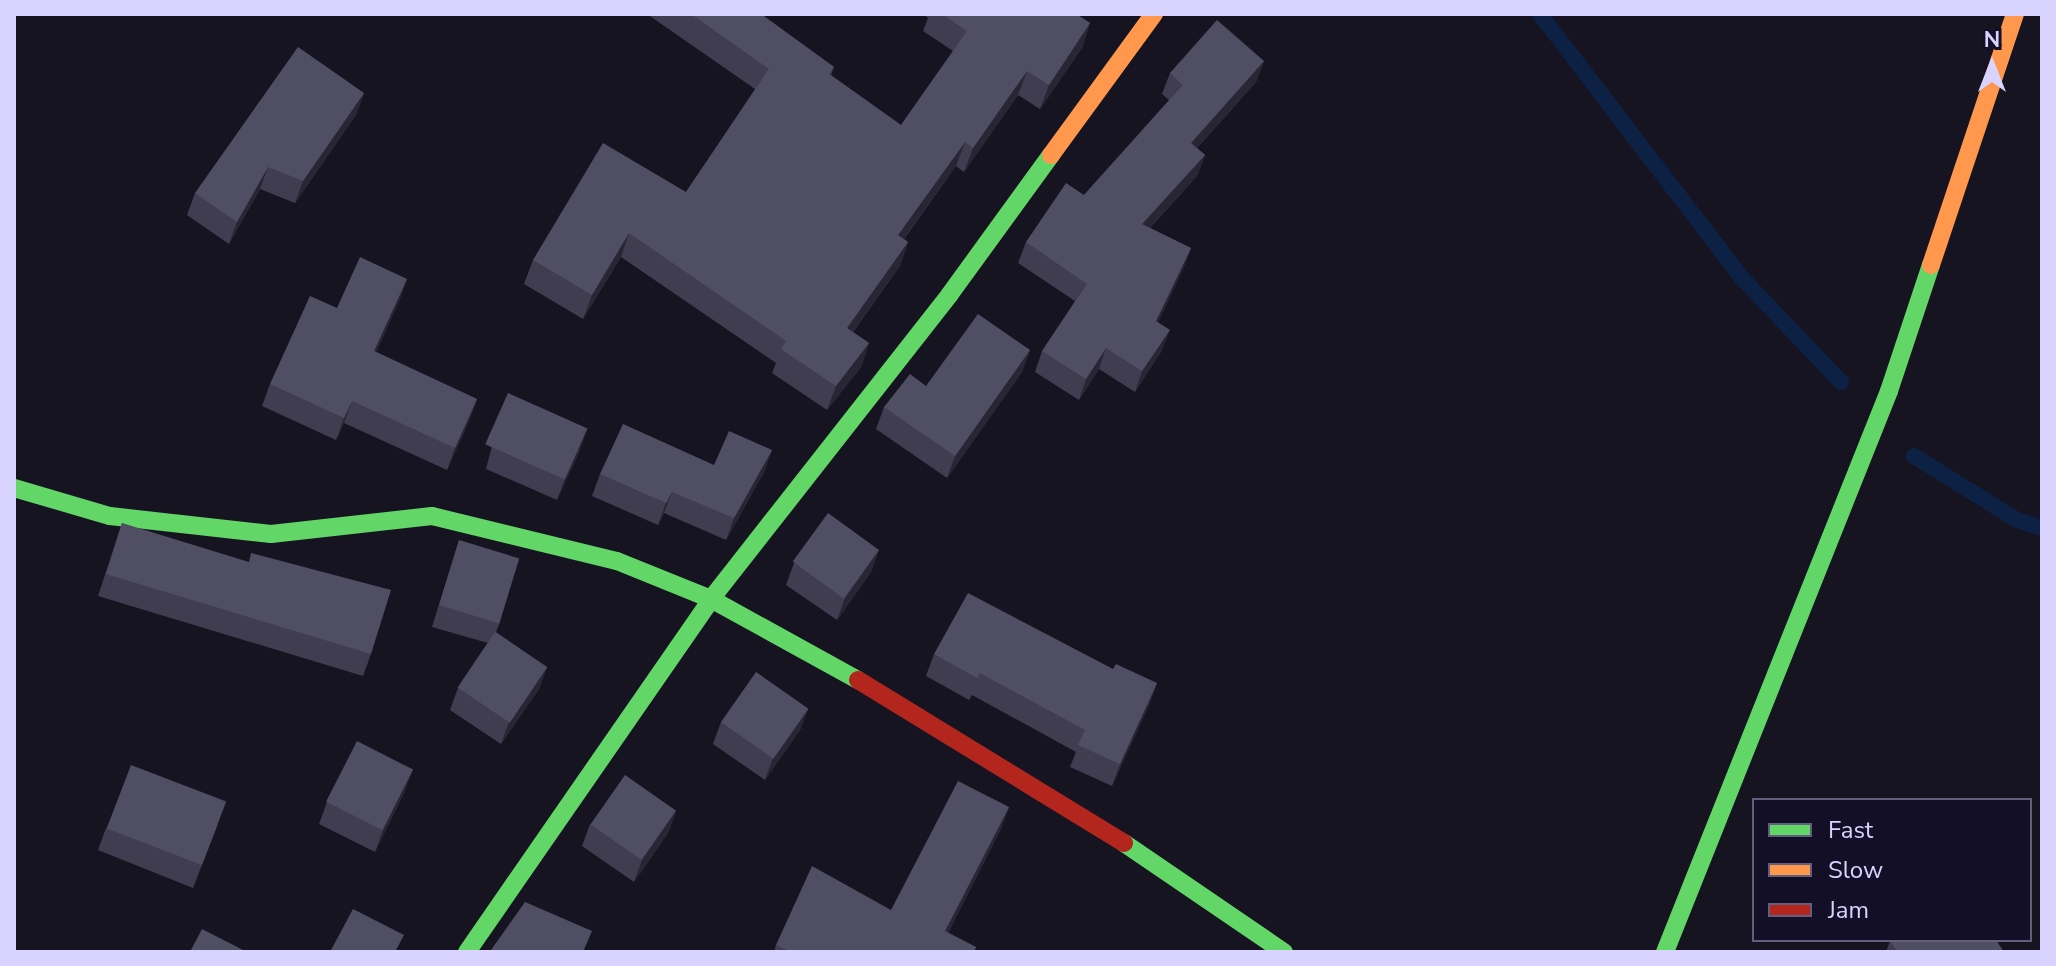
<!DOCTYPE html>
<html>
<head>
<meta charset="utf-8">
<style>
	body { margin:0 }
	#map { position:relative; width:2056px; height:966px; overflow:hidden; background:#161421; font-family:"Nunito Sans",sans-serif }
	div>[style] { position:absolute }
	.stream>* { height:16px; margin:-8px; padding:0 8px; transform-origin:8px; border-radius:8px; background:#0d2144 }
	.fast>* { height:18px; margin:-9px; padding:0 9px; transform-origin:9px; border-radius:9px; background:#63d668 }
	.slow>* { height:18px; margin:-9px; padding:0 9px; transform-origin:9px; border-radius:9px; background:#ff974d }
	.jam>* { height:18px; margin:-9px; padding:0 9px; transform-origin:9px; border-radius:9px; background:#b3261e }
	.wall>* { inset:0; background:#403d50 }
	.shaded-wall>* { inset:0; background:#282635 }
	.building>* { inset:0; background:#504e63; transform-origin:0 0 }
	span { translate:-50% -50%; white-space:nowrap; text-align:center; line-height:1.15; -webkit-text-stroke:6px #130f26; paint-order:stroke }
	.frame { position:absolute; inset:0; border:16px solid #d9d4ff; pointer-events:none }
	.legend { position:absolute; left:1752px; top:798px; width:280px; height:144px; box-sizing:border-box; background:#130f26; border:2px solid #625e7d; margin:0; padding:10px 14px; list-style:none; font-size:24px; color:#d9d4ff }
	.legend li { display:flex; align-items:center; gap:16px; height:40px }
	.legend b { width:40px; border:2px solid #625e7d }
	.north { position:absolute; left:1952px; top:24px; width:80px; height:80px; -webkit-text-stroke:6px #130f26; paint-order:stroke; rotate:0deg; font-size:22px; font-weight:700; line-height:32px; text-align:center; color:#d9d4ff }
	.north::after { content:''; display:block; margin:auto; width:28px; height:36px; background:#d9d4ff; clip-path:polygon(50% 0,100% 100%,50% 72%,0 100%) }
</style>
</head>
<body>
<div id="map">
	<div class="stream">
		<div style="left:1540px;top:14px;width:331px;rotate:52.6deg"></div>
		<div style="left:1741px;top:277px;width:145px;rotate:46.4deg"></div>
		<div style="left:1914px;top:456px;width:121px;rotate:31.9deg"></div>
		<div style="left:2017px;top:520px;width:26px;rotate:18deg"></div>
	</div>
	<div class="fast">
		<div style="left:14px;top:488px;width:100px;rotate:16.3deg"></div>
		<div style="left:110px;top:516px;width:162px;rotate:6.4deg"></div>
		<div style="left:271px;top:534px;width:162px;rotate:-6.4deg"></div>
		<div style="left:432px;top:516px;width:190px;rotate:13.7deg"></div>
		<div style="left:617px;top:561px;width:101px;rotate:22deg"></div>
		<div style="left:711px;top:599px;width:168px;rotate:28.9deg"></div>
		<div style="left:1124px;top:843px;width:194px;rotate:34.3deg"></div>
		<div style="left:467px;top:952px;width:429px;rotate:-55.3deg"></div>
		<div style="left:711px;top:599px;width:387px;rotate:-51.9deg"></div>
		<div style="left:950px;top:294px;width:172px;rotate:-54deg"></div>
		<div style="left:1665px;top:952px;width:604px;rotate:-68.23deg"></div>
		<div style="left:1889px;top:391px;width:133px;rotate:-71.6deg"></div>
	</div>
	<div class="slow">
		<div style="left:1051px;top:155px;width:175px;rotate:-53.9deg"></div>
		<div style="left:1931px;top:265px;width:265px;rotate:-71.5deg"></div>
	</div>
	<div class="jam">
		<div style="left:858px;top:680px;width:312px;rotate:31.5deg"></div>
	</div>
	<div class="wall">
		<div style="clip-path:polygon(647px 14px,761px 14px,834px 67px,831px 75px,901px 125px,953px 51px,923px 31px,928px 18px,923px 14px,1076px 14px,1090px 23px,1082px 48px,1040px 109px,1018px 95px,964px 172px,956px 166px,904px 239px,908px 242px,900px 266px,853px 332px,869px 343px,861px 367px,827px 410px,772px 373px,776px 363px,621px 257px,583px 319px,524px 284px,533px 260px,686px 192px,755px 89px)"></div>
		<div style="clip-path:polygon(1264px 61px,1256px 82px,1197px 148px,1205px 155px,1197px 176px,1150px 228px,1191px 248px,1183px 269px,1158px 322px,1162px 350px,1135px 392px,1099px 369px,1079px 400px,1035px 372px,1042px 351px,1075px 301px,1018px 263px,1026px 242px,1084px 195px,1169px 100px,1162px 94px,1170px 73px)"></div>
		<div style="clip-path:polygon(364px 93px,356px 115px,295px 203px,260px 189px,229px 244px,187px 215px,195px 193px)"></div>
		<div style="clip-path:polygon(407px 279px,399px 301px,376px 352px,477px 399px,469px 421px,447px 470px,344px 423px,336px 440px,262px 406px,270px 384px,337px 308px)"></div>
		<div style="clip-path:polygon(1030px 350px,1022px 372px,947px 478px,876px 429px,884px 407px,926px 386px)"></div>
		<div style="clip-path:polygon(508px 393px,580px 450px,557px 500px,486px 469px,500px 415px)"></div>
		<div style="clip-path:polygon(772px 450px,764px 472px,726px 540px,664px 513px,658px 525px,592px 496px,600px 474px,714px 465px)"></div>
		<div style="clip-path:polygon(122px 523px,371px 654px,363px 676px,98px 596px)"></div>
		<div style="clip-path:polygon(459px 540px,500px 622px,496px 632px,547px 667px,539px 689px,501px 744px,450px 710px,458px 688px,488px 643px,432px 627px)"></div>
		<div style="clip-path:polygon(879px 550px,871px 572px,837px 620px,786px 585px,794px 563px)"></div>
		<div style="clip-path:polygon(934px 654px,1113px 669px,1157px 683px,1149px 705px,1112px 786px,1070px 767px,1076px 752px,972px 695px,969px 700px,926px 676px)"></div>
		<div style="clip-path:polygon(808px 709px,800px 730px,765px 780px,713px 744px,721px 722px)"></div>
		<div style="clip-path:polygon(405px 791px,375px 852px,319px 824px,327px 802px)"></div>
		<div style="clip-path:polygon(1009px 807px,1001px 829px,948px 933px,976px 947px,974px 952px,774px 952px,776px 945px,891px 910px)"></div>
		<div style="clip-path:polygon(676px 811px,668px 833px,634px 882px,582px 846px,590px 824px)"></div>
		<div style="clip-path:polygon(218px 824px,193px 888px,98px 850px,106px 828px)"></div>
		<div style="clip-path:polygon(1890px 941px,2004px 952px,1886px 952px)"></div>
	</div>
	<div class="shaded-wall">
		<div style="clip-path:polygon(1090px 23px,1082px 48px,1040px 109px,1049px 85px)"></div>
		<div style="clip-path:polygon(1264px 61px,1256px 82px,1183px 163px,1191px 143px)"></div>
		<div style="clip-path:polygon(1027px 71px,1018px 95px,964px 172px,973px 148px)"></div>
		<div style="clip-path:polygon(364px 93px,356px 115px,295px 203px,303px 181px)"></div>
		<div style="clip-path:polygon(965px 142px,956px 166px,889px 259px,898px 235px)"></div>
		<div style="clip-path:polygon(1205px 155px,1197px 176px,1134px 245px,1142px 224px)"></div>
		<div style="clip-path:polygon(268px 167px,260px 189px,229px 244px,237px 222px)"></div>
		<div style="clip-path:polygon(629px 233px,621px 257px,583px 319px,592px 295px)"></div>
		<div style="clip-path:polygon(908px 242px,900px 266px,838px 352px,847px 328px)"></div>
		<div style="clip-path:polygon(1191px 248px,1183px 269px,1149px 342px,1156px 321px)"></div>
		<div style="clip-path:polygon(407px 279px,399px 301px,366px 373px,374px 351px)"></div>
		<div style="clip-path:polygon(1170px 330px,1162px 350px,1135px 392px,1142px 371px)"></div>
		<div style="clip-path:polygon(869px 343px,861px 367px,827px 410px,836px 386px)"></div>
		<div style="clip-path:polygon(1106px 348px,1099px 369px,1079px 400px,1086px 379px)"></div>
		<div style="clip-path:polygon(1030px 350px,1022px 372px,947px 478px,955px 456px)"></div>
		<div style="clip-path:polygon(477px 399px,469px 421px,447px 470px,455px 448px)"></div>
		<div style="clip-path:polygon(352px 401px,344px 423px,336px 440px,344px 418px)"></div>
		<div style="clip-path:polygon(588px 428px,580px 450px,557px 500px,565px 478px)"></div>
		<div style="clip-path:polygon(772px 450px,764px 472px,726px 540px,734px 518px)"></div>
		<div style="clip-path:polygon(672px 492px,664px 513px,658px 525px,666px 503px)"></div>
		<div style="clip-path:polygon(879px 550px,871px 572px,837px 620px,845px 598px)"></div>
		<div style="clip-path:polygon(547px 667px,539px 689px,501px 744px,509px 722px)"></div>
		<div style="clip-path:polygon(1157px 683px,1149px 705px,1112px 786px,1120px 764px)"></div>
		<div style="clip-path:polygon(808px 709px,800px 730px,765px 780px,773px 758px)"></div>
		<div style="clip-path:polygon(413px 769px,405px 791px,375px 852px,383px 830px)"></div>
		<div style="clip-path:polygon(1009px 807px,1001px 829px,938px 952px,945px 931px)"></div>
		<div style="clip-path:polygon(676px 811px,668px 833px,634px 882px,642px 860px)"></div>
	</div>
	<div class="building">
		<div style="clip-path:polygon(691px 14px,761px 14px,834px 67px,829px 74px,901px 125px,967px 31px,942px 14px,1076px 14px,1090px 23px,1049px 85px,1027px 71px,973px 148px,965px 142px,898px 235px,908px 242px,847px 328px,869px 343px,836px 386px,781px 349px,786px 341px,629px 233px,592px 295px,533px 260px,603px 143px,686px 192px,769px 69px)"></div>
		<div style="clip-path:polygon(1217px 20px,1264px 61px,1191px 143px,1205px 155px,1142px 224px,1191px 248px,1156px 321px,1170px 330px,1142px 371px,1106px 348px,1086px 379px,1042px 351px,1087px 284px,1026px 242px,1066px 183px,1084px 195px,1183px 85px,1170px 73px)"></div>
		<div style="clip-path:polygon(298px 47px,364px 93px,303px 181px,268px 167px,237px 222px,195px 193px)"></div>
		<div style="clip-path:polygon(360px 257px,407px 279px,374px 351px,477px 399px,455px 448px,352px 401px,344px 418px,270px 384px,310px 296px,337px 308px)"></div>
		<div style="clip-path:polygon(978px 314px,1030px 350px,955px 456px,884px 407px,910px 374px,926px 386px)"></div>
		<div style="left:508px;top:393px;width:87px;height:56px;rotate:24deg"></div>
		<div style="clip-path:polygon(623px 424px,714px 465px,729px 431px,772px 450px,734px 518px,672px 492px,666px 503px,600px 474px)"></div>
		<div style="left:828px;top:513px;width:63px;height:60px;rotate:36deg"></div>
		<div style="clip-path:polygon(122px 523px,249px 562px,251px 553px,391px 590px,371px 654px,106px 574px)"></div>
		<div style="left:459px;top:540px;width:63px;height:68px;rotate:17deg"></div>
		<div style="clip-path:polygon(968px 593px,1113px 669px,1116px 664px,1157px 683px,1120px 764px,1078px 745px,1085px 730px,980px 673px,977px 678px,934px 654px)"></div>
		<div style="left:495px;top:632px;width:63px;height:67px;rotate:34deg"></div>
		<div style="left:756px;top:672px;width:64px;height:61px;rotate:35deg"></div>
		<div style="left:357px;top:741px;width:63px;height:68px;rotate:27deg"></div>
		<div style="left:131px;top:765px;width:102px;height:68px;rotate:21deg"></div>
		<div style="left:625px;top:775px;width:62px;height:60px;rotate:35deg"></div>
		<div style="clip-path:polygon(958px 781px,1009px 807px,945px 931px,976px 947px,974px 952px,791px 952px,776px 945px,812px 866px,891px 910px)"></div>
		<div style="clip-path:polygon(525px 902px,592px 931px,583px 952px,496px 952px,491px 950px)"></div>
		<div style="clip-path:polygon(353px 909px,404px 935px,395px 952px,330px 952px)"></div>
		<div style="clip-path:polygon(202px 929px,247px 952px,190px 952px)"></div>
		<div style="clip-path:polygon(1892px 940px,1996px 940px,2004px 952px,1898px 952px,1890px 941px)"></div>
	</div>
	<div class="frame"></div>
	<ul class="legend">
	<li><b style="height:10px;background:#63d668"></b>Fast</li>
	<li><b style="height:10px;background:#ff974d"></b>Slow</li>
	<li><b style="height:10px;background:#b3261e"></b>Jam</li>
	</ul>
	<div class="north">N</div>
</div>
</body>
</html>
